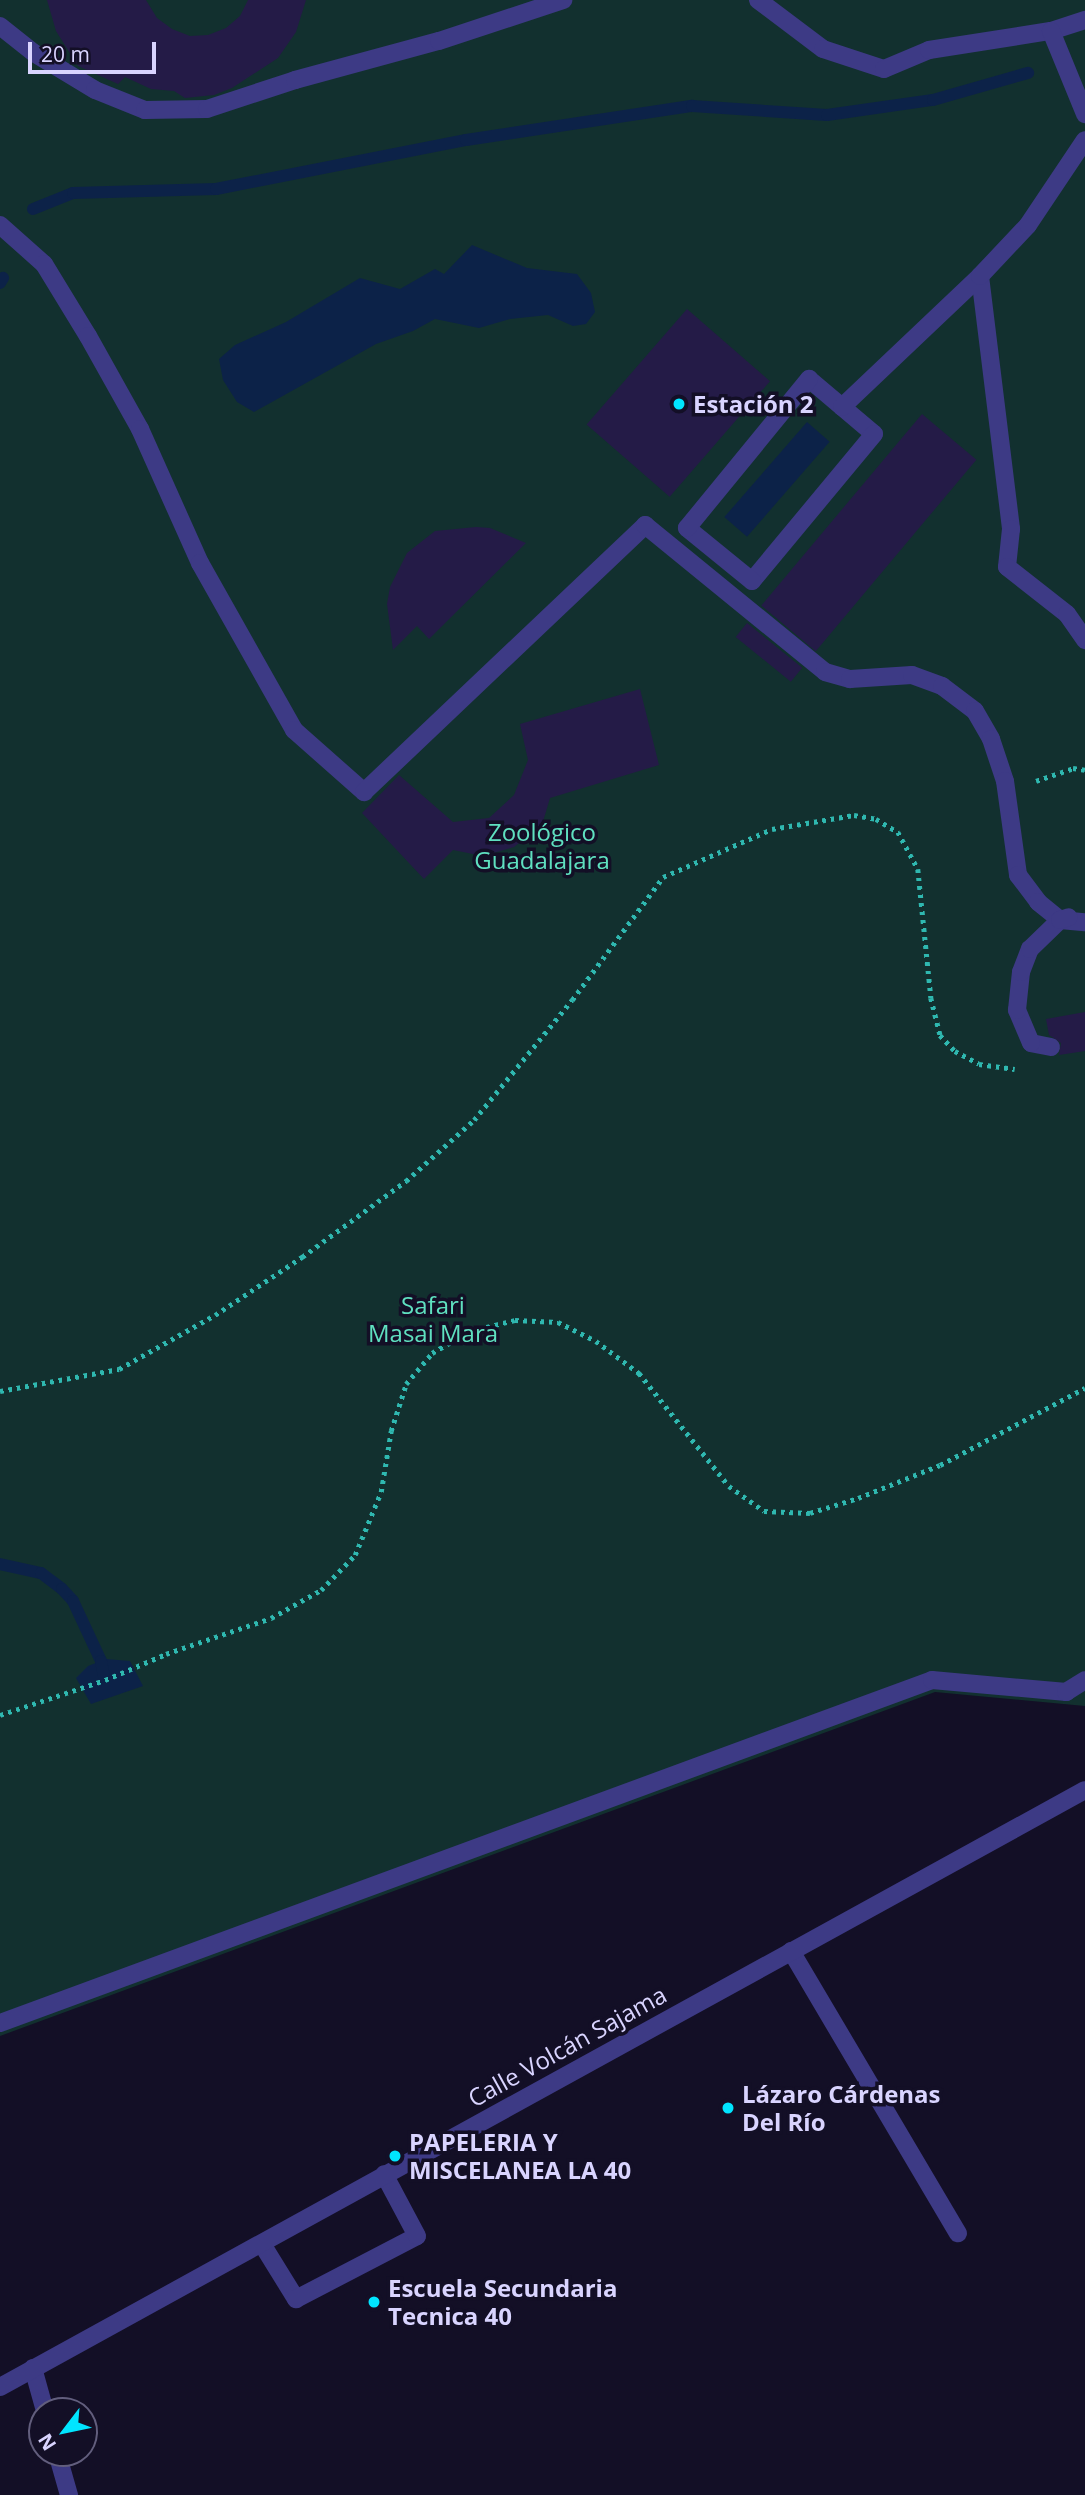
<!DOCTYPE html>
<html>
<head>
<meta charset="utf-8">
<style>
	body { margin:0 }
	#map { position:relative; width:1085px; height:2495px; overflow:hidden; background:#130f26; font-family:"Open Sans",sans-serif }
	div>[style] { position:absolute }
	.green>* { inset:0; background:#12302f }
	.water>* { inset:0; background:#0c2248; transform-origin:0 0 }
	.stream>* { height:12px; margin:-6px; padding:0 6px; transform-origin:6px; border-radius:6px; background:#0c2248 }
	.building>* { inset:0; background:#241b47; transform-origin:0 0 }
	.path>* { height:4.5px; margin-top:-2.25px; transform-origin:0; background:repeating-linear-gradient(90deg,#2fb8b0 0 3.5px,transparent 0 8.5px) }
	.lane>* { height:18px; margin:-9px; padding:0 9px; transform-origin:9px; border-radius:9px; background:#3d3a85 }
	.street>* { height:18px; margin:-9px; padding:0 9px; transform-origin:9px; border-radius:9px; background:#3d3a85 }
	.dots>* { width:19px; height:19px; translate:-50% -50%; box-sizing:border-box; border:4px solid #130f26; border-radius:50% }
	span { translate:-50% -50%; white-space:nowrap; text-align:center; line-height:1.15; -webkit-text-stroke:7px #130f26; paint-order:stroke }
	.poi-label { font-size:24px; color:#d9d4ff; font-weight:700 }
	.left { translate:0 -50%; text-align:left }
	.park-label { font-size:24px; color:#5fe0c0 }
	.street-label { font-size:24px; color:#d9d4ff }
	.north { position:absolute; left:28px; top:2397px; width:70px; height:70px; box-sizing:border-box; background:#130f26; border:2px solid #625e7d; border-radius:50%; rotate:238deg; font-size:19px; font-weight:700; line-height:28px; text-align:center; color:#d9d4ff }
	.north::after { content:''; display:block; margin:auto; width:24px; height:32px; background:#00e5ff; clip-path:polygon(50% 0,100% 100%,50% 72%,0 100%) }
	.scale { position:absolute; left:28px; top:42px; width:128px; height:32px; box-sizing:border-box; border:4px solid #d9d4ff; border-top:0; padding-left:9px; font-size:21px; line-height:24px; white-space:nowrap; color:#d9d4ff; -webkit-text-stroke:5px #130f26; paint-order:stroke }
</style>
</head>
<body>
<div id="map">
	<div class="green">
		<div style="clip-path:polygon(0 0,1085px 0,1085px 1706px,935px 1692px,0 2036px)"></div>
	</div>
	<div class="water">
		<div style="clip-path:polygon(472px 245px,527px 268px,577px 274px,591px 293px,595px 312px,586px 324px,573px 326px,548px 315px,510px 319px,479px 328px,435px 319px,413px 331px,376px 344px,254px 412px,237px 402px,223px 380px,219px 359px,235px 345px,286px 322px,360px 278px,400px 289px,435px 269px,444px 274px)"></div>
		<div style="left:807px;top:422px;width:30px;height:126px;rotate:41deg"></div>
		<div style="clip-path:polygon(106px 1659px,130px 1661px,143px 1686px,91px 1704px,76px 1678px,88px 1666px)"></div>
	</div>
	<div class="stream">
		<div style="left:33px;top:209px;width:43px;rotate:-21.8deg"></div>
		<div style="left:73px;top:193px;width:143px;rotate:-1.6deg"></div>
		<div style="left:216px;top:189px;width:255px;rotate:-11.1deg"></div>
		<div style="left:466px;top:140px;width:229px;rotate:-8.6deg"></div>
		<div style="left:692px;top:106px;width:135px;rotate:3.8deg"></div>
		<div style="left:827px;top:115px;width:107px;rotate:-8.1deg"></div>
		<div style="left:933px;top:100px;width:99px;rotate:-15.9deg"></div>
		<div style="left:0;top:283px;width:6px;rotate:-59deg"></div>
		<div style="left:0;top:1564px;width:42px;rotate:12.4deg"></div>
		<div style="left:41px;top:1573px;width:26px;rotate:37deg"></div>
		<div style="left:62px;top:1589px;width:16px;rotate:47deg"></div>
		<div style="left:73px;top:1601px;width:66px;rotate:65deg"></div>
		<div style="left:101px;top:1661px;width:16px;rotate:79deg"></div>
	</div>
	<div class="building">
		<div style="clip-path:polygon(47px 0,146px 0,157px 18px,172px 29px,190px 36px,208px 35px,226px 28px,240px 16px,248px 0,306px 0,296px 32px,278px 58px,232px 88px,214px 95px,185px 98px,174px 91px,151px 89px,125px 77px,118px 84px,78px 66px,56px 31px)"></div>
		<div style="left:687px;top:309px;width:110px;height:153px;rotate:41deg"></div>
		<div style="left:922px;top:414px;width:71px;height:250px;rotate:40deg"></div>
		<div style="clip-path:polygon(476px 527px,490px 528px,526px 543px,429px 639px,417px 626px,393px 650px,387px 604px,390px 587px,407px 553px,435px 531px)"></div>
		<div style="left:747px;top:623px;width:71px;height:18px;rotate:39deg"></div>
		<div style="clip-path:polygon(640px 689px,659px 765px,550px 798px,542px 825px,514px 847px,483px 856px,453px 850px,424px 879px,362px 813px,399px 775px,453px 822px,489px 818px,514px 795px,528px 760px,520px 724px)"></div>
		<div style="clip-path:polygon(1085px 1012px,1085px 1051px,1059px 1055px,1061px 1043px,1049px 1035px,1046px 1019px)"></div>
	</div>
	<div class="path">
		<div style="left:1036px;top:781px;width:39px;rotate:-19deg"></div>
		<div style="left:1073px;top:768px;width:12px;rotate:9deg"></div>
		<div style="left:0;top:1391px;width:121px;rotate:-10.5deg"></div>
		<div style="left:119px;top:1369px;width:110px;rotate:-29.4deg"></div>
		<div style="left:215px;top:1315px;width:105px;rotate:-33.7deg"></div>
		<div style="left:302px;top:1257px;width:129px;rotate:-36.2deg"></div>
		<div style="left:406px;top:1181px;width:91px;rotate:-41.9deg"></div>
		<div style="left:474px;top:1120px;width:155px;rotate:-50.8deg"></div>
		<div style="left:572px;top:1000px;width:153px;rotate:-53.5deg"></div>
		<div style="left:663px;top:877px;width:119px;rotate:-23.8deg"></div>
		<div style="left:772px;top:829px;width:83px;rotate:-9.7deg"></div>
		<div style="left:854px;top:815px;width:22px;rotate:10deg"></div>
		<div style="left:876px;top:819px;width:26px;rotate:31deg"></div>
		<div style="left:898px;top:832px;width:42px;rotate:61.6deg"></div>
		<div style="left:918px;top:869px;width:130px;rotate:84.2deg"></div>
		<div style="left:931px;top:998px;width:38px;rotate:76deg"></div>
		<div style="left:940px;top:1035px;width:22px;rotate:47deg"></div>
		<div style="left:955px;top:1051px;width:27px;rotate:28deg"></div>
		<div style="left:979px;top:1064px;width:36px;rotate:8deg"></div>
		<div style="left:0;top:1715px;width:111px;rotate:-18.4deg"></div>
		<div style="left:105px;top:1680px;width:66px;rotate:-23.1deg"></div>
		<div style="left:166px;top:1654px;width:111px;rotate:-18.9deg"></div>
		<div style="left:271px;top:1618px;width:57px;rotate:-29.2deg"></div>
		<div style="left:321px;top:1590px;width:49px;rotate:-45.8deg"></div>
		<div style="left:355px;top:1555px;width:68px;rotate:-67.6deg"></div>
		<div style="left:381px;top:1492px;width:62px;rotate:-80.7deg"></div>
		<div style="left:391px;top:1431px;width:49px;rotate:-72.3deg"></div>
		<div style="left:406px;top:1384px;width:40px;rotate:-50deg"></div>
		<div style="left:432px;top:1353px;width:44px;rotate:-30.1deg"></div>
		<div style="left:470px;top:1331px;width:46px;rotate:-13.7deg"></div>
		<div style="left:515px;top:1320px;width:43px;rotate:2.7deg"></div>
		<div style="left:558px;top:1322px;width:42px;rotate:26.6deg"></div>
		<div style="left:596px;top:1341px;width:54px;rotate:36.7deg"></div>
		<div style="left:639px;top:1373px;width:144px;rotate:51.5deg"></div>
		<div style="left:729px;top:1486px;width:43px;rotate:35.5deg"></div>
		<div style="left:764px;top:1511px;width:46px;rotate:2.5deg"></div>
		<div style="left:810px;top:1513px;width:50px;rotate:-17.4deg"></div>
		<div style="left:858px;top:1498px;width:88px;rotate:-21.9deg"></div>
		<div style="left:940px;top:1465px;width:164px;rotate:-28deg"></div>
	</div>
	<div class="lane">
		<div style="left:791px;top:1951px;width:328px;rotate:59.4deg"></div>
		<div style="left:0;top:2023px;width:993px;rotate:-20.2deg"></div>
		<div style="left:932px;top:1680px;width:135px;rotate:5.1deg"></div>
		<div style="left:1066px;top:1692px;width:22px;rotate:-32deg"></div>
		<div style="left:262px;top:2244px;width:65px;rotate:58.3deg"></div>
		<div style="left:296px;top:2299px;width:136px;rotate:-27.5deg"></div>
		<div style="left:417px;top:2236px;width:70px;rotate:-118deg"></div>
	</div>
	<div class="street">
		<div style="left:758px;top:0;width:81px;rotate:37deg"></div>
		<div style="left:823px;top:49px;width:64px;rotate:18.2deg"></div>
		<div style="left:884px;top:69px;width:49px;rotate:-22.9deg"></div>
		<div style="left:929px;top:50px;width:123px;rotate:-8.9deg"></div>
		<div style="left:1051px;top:31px;width:36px;rotate:-18deg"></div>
		<div style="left:0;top:26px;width:43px;rotate:38.5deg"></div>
		<div style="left:34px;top:53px;width:71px;rotate:31.2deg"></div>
		<div style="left:95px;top:90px;width:54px;rotate:21.8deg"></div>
		<div style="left:145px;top:110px;width:62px;rotate:-0.9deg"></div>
		<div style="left:207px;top:109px;width:93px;rotate:-18.2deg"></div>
		<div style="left:295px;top:80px;width:149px;rotate:-15.2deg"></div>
		<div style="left:439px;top:41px;width:131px;rotate:-18.3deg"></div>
		<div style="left:1051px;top:31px;width:90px;rotate:67.7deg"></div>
		<div style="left:0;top:225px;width:59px;rotate:41.6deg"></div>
		<div style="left:44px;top:264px;width:84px;rotate:58.6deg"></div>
		<div style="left:88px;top:336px;width:107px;rotate:60.8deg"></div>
		<div style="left:140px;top:429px;width:147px;rotate:65.9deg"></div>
		<div style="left:200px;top:563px;width:192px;rotate:60.6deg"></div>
		<div style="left:294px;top:730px;width:94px;rotate:41.5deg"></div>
		<div style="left:364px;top:792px;width:388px;rotate:-43.5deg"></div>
		<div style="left:645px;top:525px;width:232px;rotate:39.2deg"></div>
		<div style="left:825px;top:672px;width:26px;rotate:16deg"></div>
		<div style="left:850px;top:679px;width:62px;rotate:-3.7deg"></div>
		<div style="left:912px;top:675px;width:32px;rotate:20deg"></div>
		<div style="left:942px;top:686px;width:41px;rotate:37.1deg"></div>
		<div style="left:975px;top:711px;width:32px;rotate:60deg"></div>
		<div style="left:991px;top:739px;width:44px;rotate:71.6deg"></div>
		<div style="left:1005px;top:781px;width:95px;rotate:82.1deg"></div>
		<div style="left:1018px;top:875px;width:34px;rotate:53deg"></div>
		<div style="left:1038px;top:902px;width:28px;rotate:39deg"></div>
		<div style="left:1060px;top:920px;width:25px;rotate:5deg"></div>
		<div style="left:980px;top:276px;width:255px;rotate:83deg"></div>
		<div style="left:1011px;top:529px;width:38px;rotate:96deg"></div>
		<div style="left:1007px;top:567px;width:76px;rotate:38.1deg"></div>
		<div style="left:1067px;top:614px;width:32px;rotate:55deg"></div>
		<div style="left:809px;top:379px;width:85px;rotate:40.2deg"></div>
		<div style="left:874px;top:434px;width:191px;rotate:129.7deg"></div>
		<div style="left:752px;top:581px;width:84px;rotate:-140.8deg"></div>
		<div style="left:687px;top:528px;width:193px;rotate:-50.7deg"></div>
		<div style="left:842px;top:407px;width:190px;rotate:-43.5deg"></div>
		<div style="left:980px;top:276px;width:70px;rotate:-46.7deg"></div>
		<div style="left:1028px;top:225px;width:102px;rotate:-56.2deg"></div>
		<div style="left:1051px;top:1047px;width:20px;rotate:-169deg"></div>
		<div style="left:1031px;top:1043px;width:36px;rotate:-113deg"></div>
		<div style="left:1017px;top:1010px;width:38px;rotate:-84deg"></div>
		<div style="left:1021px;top:972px;width:25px;rotate:-69deg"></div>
		<div style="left:1030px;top:949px;width:42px;rotate:-44deg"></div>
		<div style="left:1060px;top:920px;width:9px;rotate:-18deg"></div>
		<div style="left:33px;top:2368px;width:45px;rotate:74.4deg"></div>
		<div style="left:0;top:2387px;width:1238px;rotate:-28.82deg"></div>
		<div style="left:57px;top:2453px;width:44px;rotate:74.1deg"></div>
	</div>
	<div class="dots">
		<div style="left:679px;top:404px;background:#00e5ff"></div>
		<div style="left:728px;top:2108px;background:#00e5ff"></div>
		<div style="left:395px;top:2156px;background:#00e5ff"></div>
		<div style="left:374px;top:2302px;background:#00e5ff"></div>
	</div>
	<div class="poi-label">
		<span class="left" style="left:693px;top:404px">Estación 2</span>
		<span class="left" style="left:742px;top:2108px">Lázaro Cárdenas<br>Del Río</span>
		<span class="left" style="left:409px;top:2156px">PAPELERIA Y<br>MISCELANEA LA 40</span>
		<span class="left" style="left:388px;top:2302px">Escuela Secundaria<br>Tecnica 40</span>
	</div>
	<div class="park-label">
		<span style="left:542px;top:846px">Zoológico<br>Guadalajara</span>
		<span style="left:433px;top:1319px">Safari<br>Masai Mara</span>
	</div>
	<div class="street-label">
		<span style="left:567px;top:2046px;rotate:-29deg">Calle Volcán Sajama</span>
	</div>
	<div class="north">N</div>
	<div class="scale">20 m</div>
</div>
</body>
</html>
